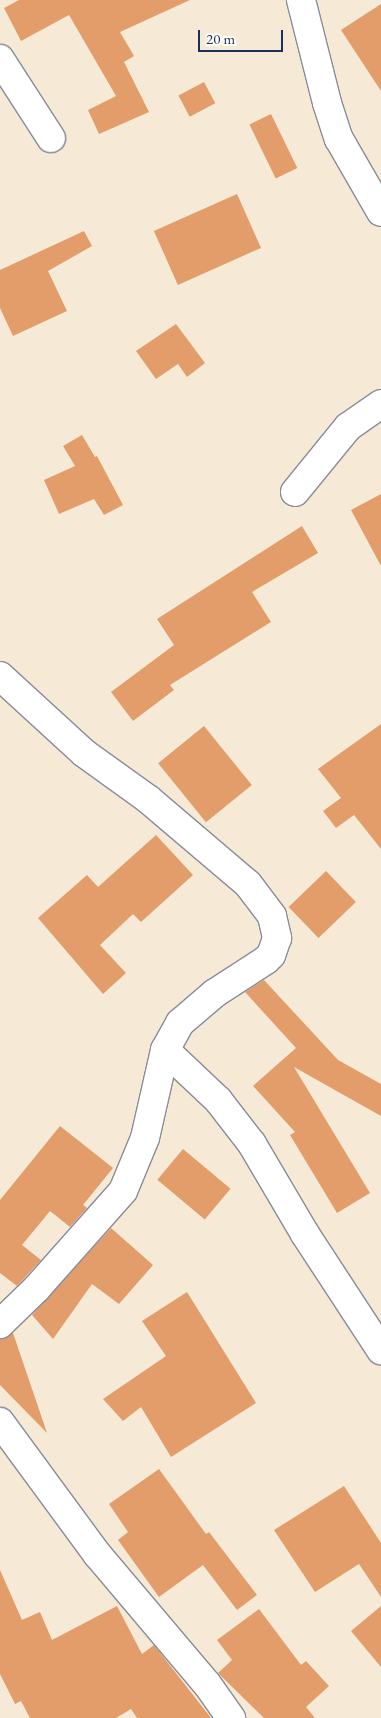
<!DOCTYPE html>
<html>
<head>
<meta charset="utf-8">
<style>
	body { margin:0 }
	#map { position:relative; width:381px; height:1718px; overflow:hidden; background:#f6ead6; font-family:"EB Garamond",serif }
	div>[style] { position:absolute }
	.building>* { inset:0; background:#e29d6a; transform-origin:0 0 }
	.roads { filter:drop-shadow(1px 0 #888c9a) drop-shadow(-1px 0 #888c9a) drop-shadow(0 1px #888c9a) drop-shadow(0 -1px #888c9a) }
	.minor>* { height:28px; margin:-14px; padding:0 14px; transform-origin:14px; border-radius:14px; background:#fff }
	span { translate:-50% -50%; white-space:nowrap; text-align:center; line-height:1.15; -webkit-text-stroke:5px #fdfcf7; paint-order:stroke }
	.scale { position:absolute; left:198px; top:30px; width:85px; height:22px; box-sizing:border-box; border:2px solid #1b2f5e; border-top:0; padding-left:6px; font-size:15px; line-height:18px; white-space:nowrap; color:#1b2f5e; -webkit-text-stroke:4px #fdfcf7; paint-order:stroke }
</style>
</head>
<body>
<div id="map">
	<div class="building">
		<div style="clip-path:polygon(19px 0,190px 0,120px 32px,134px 56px,124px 62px,149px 112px,99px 134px,88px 110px,116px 96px,69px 15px,21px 41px,4px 8px)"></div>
		<div style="clip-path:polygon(381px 4px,381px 91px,341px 30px)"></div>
		<div style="left:204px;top:82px;width:24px;height:29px;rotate:62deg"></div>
		<div style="left:271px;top:114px;width:60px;height:24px;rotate:64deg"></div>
		<div style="left:237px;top:194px;width:59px;height:91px;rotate:66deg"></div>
		<div style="clip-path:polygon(84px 231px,92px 246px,48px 271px,67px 311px,13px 336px,0 308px,0 270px)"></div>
		<div style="clip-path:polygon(176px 324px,205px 363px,187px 377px,178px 364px,156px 379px,136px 351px)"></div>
		<div style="clip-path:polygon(82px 435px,95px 457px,97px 456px,123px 505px,104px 515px,94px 499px,59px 514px,44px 480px,75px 466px,63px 446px)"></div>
		<div style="clip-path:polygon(381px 494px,381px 566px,351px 510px)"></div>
		<div style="clip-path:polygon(302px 526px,318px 553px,252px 592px,271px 622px,170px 685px,174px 690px,133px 721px,111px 692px,174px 645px,157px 619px)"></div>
		<div style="clip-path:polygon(381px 724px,381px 849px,354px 815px,336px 828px,323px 811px,341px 798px,318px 769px)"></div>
		<div style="left:204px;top:726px;width:76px;height:59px;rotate:51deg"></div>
		<div style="clip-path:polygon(156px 835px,193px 875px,141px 922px,133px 914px,100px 945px,126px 973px,103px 994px,38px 918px,87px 875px,98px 887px)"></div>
		<div style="left:326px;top:871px;width:43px;height:52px;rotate:46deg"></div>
		<div style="clip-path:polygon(264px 980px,338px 1060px,381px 1084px,381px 1116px,294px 1067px,370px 1193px,337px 1213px,290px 1135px,295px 1132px,253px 1086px,296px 1048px,245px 992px)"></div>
		<div style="clip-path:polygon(60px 1126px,113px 1168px,83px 1205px,87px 1208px,70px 1227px,50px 1211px,22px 1245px,41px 1260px,17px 1286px,0 1273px,0 1200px)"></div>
		<div style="left:183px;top:1149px;width:62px;height:40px;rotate:40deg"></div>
		<div style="clip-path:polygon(111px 1228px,153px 1265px,119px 1304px,92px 1284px,53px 1339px,32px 1315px)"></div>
		<div style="clip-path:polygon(187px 1292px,256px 1403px,171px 1457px,141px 1407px,123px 1421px,103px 1399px,166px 1356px,142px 1321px)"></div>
		<div style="clip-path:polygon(13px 1333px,47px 1433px,0 1385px,0 1339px)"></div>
		<div style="clip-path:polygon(159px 1469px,206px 1534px,209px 1532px,257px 1595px,237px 1610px,203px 1565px,159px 1597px,118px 1540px,128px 1532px,109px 1504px)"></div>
		<div style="clip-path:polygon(344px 1486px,381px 1543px,381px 1597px,359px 1564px,315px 1592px,274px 1530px)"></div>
		<div style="clip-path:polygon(0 1570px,22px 1620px,40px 1612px,52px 1640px,117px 1606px,142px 1654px,154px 1645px,211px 1718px,137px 1718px,131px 1709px,116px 1718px,30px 1718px,21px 1701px,15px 1704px,0 1674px)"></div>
		<div style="clip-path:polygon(381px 1606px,381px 1667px,351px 1631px)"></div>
		<div style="clip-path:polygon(259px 1609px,301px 1665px,306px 1661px,329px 1686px,306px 1707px,315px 1718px,264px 1718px,218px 1673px,232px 1660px,217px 1640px)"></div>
	</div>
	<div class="roads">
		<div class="minor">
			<div style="left:301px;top:0;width:106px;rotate:75.8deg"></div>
			<div style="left:327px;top:103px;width:38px;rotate:72deg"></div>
			<div style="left:339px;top:139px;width:84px;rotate:60.1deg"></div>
			<div style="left:0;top:59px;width:94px;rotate:57.2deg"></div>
			<div style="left:295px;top:492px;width:84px;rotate:-50.8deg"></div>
			<div style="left:348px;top:427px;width:40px;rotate:-34.9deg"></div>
			<div style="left:0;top:676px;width:114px;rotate:42.5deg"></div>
			<div style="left:84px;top:753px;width:79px;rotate:35.7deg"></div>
			<div style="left:148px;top:799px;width:131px;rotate:40.4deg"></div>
			<div style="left:248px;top:884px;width:40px;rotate:53deg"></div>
			<div style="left:272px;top:916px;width:23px;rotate:77deg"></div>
			<div style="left:277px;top:938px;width:18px;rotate:109deg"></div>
			<div style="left:271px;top:955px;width:7px;rotate:135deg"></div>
			<div style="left:266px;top:960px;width:61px;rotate:147.1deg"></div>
			<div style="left:215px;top:993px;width:46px;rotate:139.4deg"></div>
			<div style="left:180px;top:1023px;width:31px;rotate:119deg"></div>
			<div style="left:165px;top:1050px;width:90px;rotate:102.8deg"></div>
			<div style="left:145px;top:1138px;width:57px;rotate:112.5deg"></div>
			<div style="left:123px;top:1191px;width:130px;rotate:131.6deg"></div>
			<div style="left:37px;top:1288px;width:52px;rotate:135.8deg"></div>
			<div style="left:165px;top:1050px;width:73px;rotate:43.3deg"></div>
			<div style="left:218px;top:1100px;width:56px;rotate:52.3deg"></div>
			<div style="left:252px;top:1144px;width:104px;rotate:59.5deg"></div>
			<div style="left:305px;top:1234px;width:139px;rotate:56.8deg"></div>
			<div style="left:0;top:1422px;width:164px;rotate:53.7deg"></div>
			<div style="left:97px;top:1554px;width:170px;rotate:49.8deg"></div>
			<div style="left:207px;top:1684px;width:42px;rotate:54.8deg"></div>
		</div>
	</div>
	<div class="scale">20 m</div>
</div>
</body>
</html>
